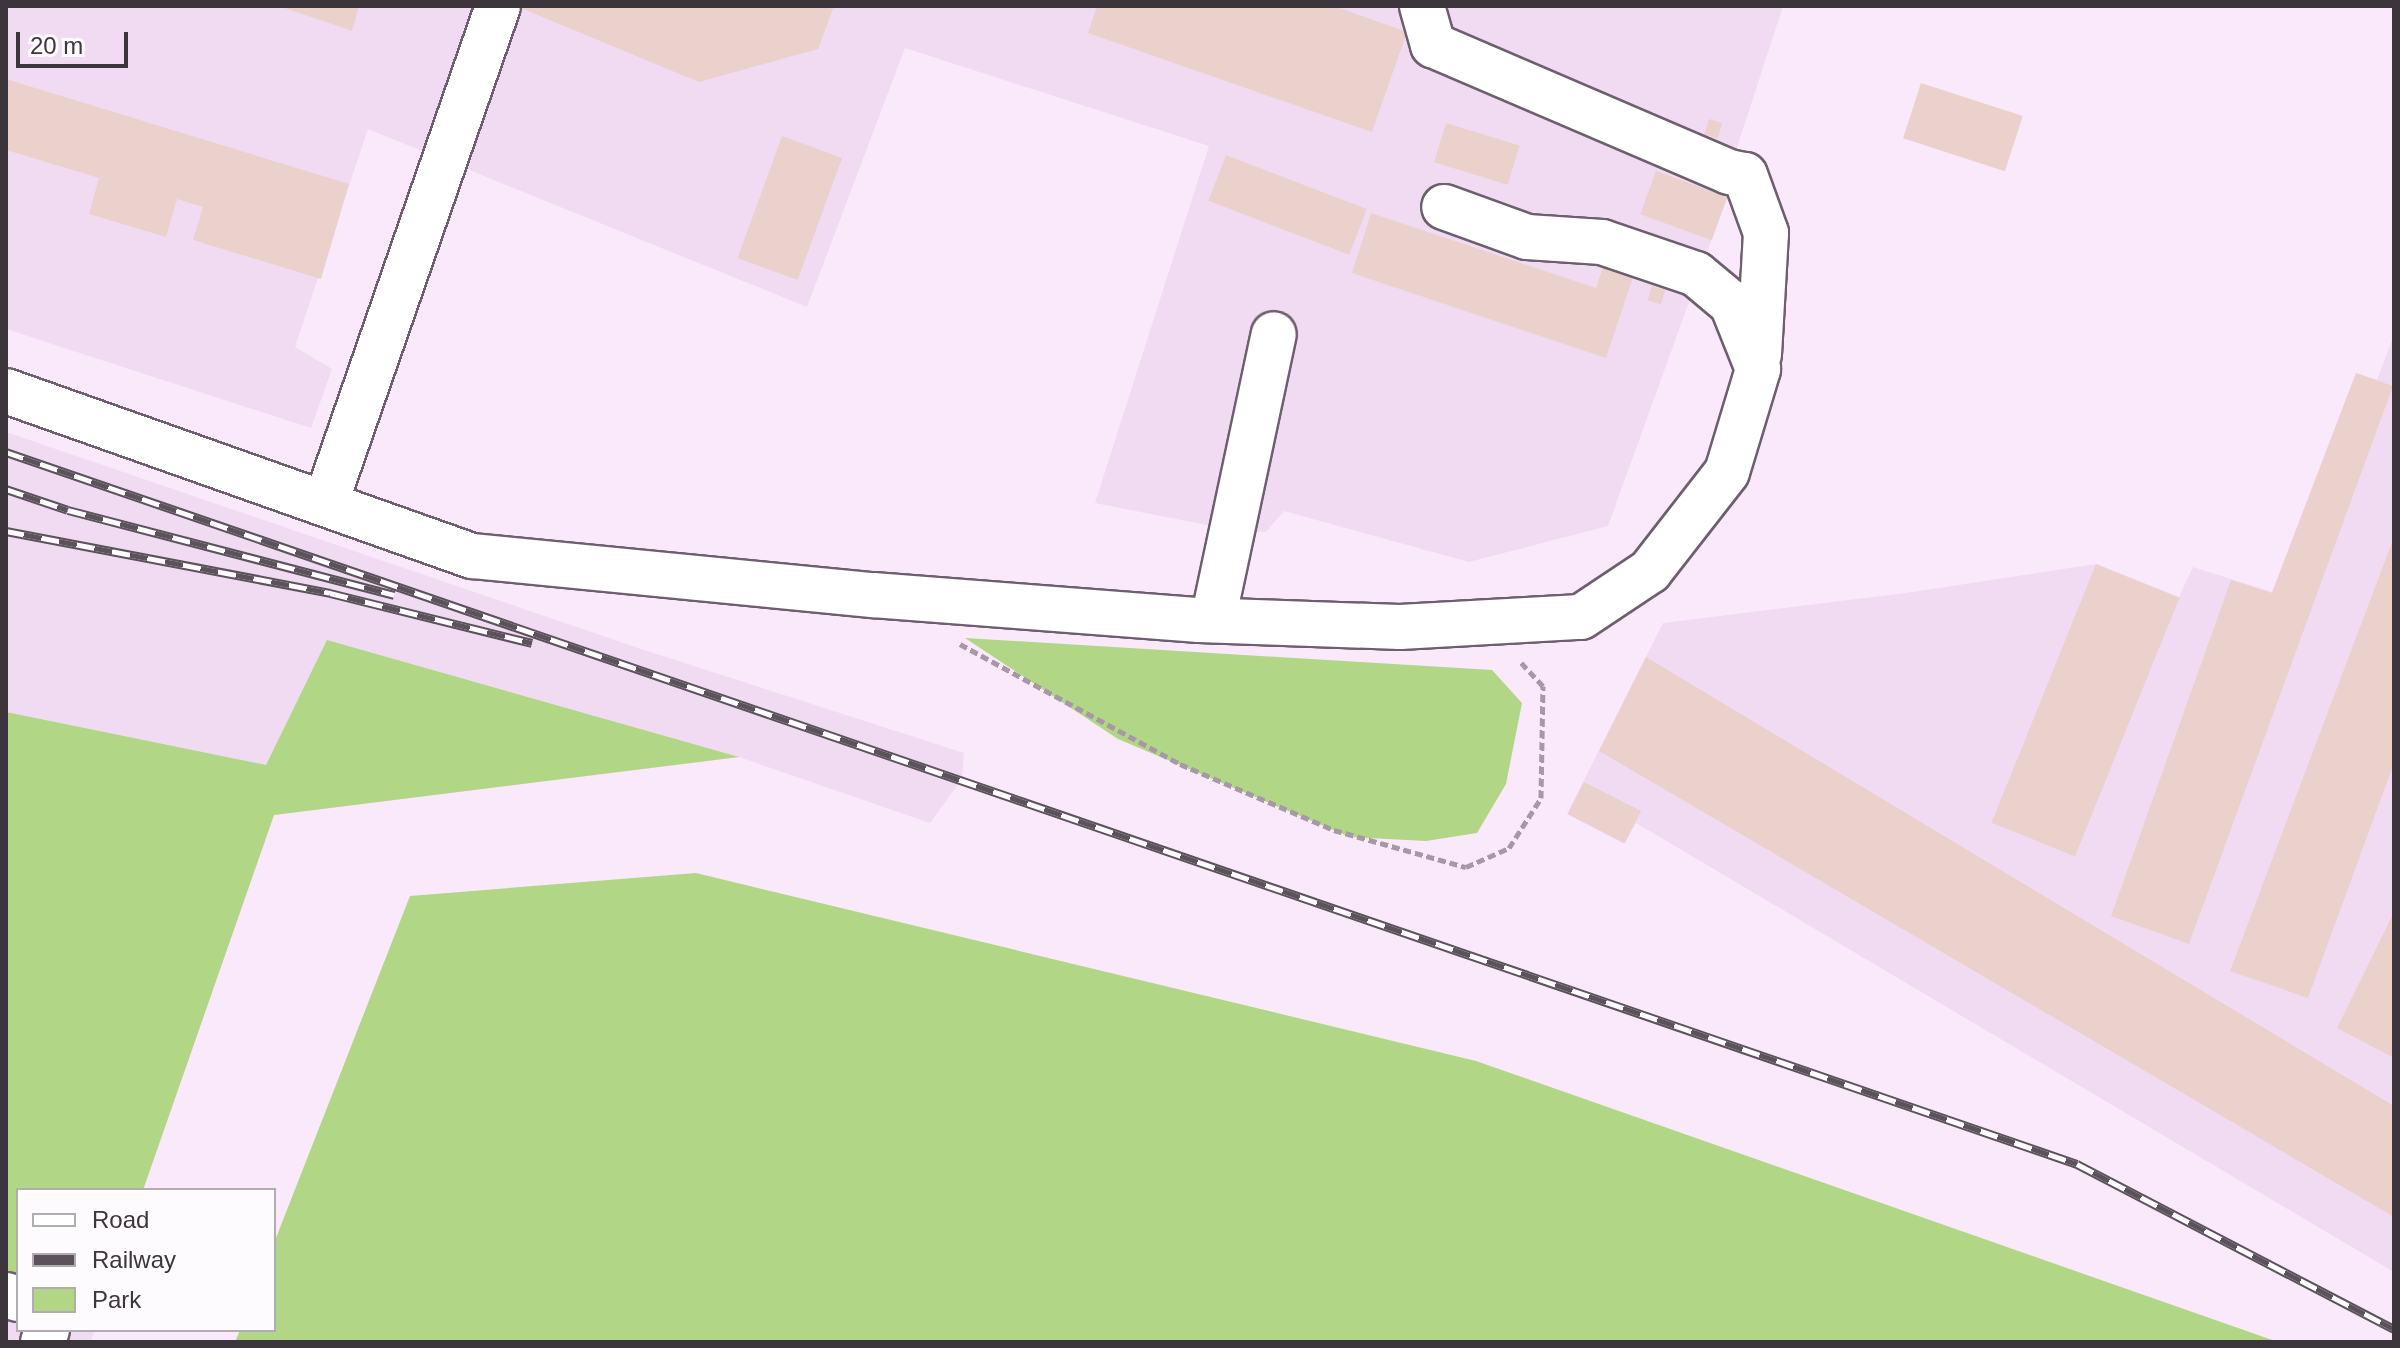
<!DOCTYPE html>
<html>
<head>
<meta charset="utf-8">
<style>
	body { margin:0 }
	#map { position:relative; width:2400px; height:1348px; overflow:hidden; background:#fae8fb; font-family:Helvetica,sans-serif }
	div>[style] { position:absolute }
	.built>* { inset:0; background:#f1dbf3 }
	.green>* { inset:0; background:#b1d686 }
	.building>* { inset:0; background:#ebd1cc; transform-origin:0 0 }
	.path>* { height:5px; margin-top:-2.5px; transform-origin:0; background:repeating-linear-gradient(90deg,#a699a6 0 8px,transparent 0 12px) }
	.roads { filter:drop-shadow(2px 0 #6d5f6e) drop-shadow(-2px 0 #6d5f6e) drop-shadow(0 2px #6d5f6e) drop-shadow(0 -2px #6d5f6e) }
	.minor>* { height:44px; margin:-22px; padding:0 22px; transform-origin:22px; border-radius:22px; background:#fff }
	.rail>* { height:9px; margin-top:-4.5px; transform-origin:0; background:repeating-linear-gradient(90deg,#fefbfe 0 18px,#5b525b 0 36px); box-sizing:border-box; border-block:2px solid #5b525b }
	span { translate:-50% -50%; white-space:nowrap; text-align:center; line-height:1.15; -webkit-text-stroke:8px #fefbfe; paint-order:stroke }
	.frame { position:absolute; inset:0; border:8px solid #3c353c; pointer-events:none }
	.legend { position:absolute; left:16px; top:1188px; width:260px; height:144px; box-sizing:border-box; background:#fefbfe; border:2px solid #b0acb0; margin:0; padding:10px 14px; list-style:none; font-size:24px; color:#3c353c }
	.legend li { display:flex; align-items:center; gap:16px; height:40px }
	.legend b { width:40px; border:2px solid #b0acb0 }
	.scale { position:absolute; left:16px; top:32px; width:112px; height:36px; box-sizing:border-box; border:4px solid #3c353c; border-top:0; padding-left:10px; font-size:24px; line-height:28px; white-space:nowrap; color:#3c353c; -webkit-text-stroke:6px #fefbfe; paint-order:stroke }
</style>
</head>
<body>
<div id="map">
	<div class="built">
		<div style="clip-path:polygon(6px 6px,1783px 6px,1729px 172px,1727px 197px,1608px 526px,1469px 562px,1284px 511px,1266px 532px,1232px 530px,1095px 503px,1209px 146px,905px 48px,807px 307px,368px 129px,295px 347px,332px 369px,311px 428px,6px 329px)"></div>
		<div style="clip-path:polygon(2394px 335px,2394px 1272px,1636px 823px,1624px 844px,1567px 814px,1663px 623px,1906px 593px,2096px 564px,2179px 597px,2193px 567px,2272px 592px,2356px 373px,2377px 380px)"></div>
		<div style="clip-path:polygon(6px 432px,641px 649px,964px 753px,962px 779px,930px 823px,739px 757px,274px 815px,143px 1190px,18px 1190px,18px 1330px,95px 1330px,90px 1342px,6px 1342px)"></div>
	</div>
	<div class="green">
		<div style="clip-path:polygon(965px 638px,1492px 670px,1522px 703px,1506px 784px,1477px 833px,1426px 841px,1350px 837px,1118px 739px)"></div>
		<div style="clip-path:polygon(327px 640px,739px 757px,274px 815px,143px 1190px,18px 1190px,18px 1282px,6px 1278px,6px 712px,266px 765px)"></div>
		<div style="clip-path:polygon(696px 873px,1476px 1061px,2278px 1342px,235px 1342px,240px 1330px,274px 1330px,274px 1243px,410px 896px)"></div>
	</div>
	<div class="building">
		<div style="clip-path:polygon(279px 6px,359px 6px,352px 31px)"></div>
		<div style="clip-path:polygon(516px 6px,834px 6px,818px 49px,699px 82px)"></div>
		<div style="clip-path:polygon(1097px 6px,1334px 6px,1407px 32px,1372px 132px,1088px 33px)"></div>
		<div style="clip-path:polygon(6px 79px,349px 184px,321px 279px,193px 240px,203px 207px,177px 199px,166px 237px,89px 214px,99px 178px,6px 150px)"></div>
		<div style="left:1921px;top:83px;width:107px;height:58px;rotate:18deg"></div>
		<div style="left:1709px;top:119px;width:14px;height:16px;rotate:17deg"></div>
		<div style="left:1446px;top:123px;width:77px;height:41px;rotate:17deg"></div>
		<div style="left:782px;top:136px;width:64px;height:130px;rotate:20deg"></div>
		<div style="left:1226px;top:155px;width:151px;height:49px;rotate:21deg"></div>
		<div style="left:1656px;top:171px;width:76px;height:46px;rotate:20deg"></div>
		<div style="clip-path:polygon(1371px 213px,1596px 288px,1603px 267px,1633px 277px,1606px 358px,1352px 273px)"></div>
		<div style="left:1652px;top:286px;width:14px;height:15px;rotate:17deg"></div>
		<div style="clip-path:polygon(2356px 373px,2393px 386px,2189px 944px,2111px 916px,2231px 580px,2272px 593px)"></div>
		<div style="clip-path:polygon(2394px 537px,2394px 763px,2308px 998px,2230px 971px)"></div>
		<div style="left:2096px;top:564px;width:90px;height:279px;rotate:22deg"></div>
		<div style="clip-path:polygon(1646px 657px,2394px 1106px,2394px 1217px,1599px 751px)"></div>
		<div style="left:1584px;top:782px;width:64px;height:36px;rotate:27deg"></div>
		<div style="clip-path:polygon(2394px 912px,2394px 1058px,2337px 1028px)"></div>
	</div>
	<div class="path">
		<div style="left:960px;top:644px;width:251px;rotate:28.6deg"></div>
		<div style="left:1180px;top:764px;width:168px;rotate:23.2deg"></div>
		<div style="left:1334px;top:830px;width:137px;rotate:15.7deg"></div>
		<div style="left:1466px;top:867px;width:47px;rotate:-23.8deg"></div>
		<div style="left:1509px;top:848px;width:59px;rotate:-57.4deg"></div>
		<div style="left:1541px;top:798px;width:112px;rotate:-89deg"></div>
		<div style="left:1543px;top:686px;width:33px;rotate:-133deg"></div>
	</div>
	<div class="roads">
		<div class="minor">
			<div style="left:1422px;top:6px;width:41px;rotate:74.2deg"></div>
			<div style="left:1433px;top:45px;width:322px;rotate:23.2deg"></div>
			<div style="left:1729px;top:172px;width:16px;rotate:11deg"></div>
			<div style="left:1745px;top:175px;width:62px;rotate:70.1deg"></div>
			<div style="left:1766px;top:233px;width:122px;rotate:93.3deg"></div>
			<div style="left:6px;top:391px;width:495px;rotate:19.5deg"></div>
			<div style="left:473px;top:556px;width:402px;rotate:5.6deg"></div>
			<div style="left:873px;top:595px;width:327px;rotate:4.4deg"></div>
			<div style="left:1199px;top:620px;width:201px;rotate:2deg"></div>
			<div style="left:1400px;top:627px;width:181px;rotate:-3.2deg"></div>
			<div style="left:1581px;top:617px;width:83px;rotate:-33.7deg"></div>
			<div style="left:1650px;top:571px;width:125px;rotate:-52.1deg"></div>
			<div style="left:1727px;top:472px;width:108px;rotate:-73.2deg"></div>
			<div style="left:1758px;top:369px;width:70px;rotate:-111.8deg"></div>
			<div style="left:1732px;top:304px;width:47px;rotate:-140.2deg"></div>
			<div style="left:1696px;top:274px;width:99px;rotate:-161.2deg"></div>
			<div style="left:1602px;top:242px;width:75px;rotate:-176.2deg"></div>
			<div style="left:1527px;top:237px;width:88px;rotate:-160.1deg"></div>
			<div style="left:326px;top:502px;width:525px;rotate:-70.87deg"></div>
			<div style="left:1213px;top:620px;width:292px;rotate:-78deg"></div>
			<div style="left:6px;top:1295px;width:13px;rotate:18deg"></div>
			<div style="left:43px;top:1342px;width:13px;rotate:-72deg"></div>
		</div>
	</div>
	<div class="rail">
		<div style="left:6px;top:452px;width:2190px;rotate:18.97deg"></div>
		<div style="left:2077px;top:1164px;width:357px;rotate:27.5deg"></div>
		<div style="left:6px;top:489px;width:65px;rotate:18.7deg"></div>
		<div style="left:68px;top:510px;width:337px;rotate:14.6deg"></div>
		<div style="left:6px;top:531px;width:330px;rotate:10.8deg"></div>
		<div style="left:330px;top:593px;width:208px;rotate:13.9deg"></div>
	</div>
	<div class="frame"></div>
	<ul class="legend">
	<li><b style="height:10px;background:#fff"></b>Road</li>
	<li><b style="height:10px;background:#5b525b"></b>Railway</li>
	<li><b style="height:22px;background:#b1d686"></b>Park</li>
	</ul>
	<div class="scale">20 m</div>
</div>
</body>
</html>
